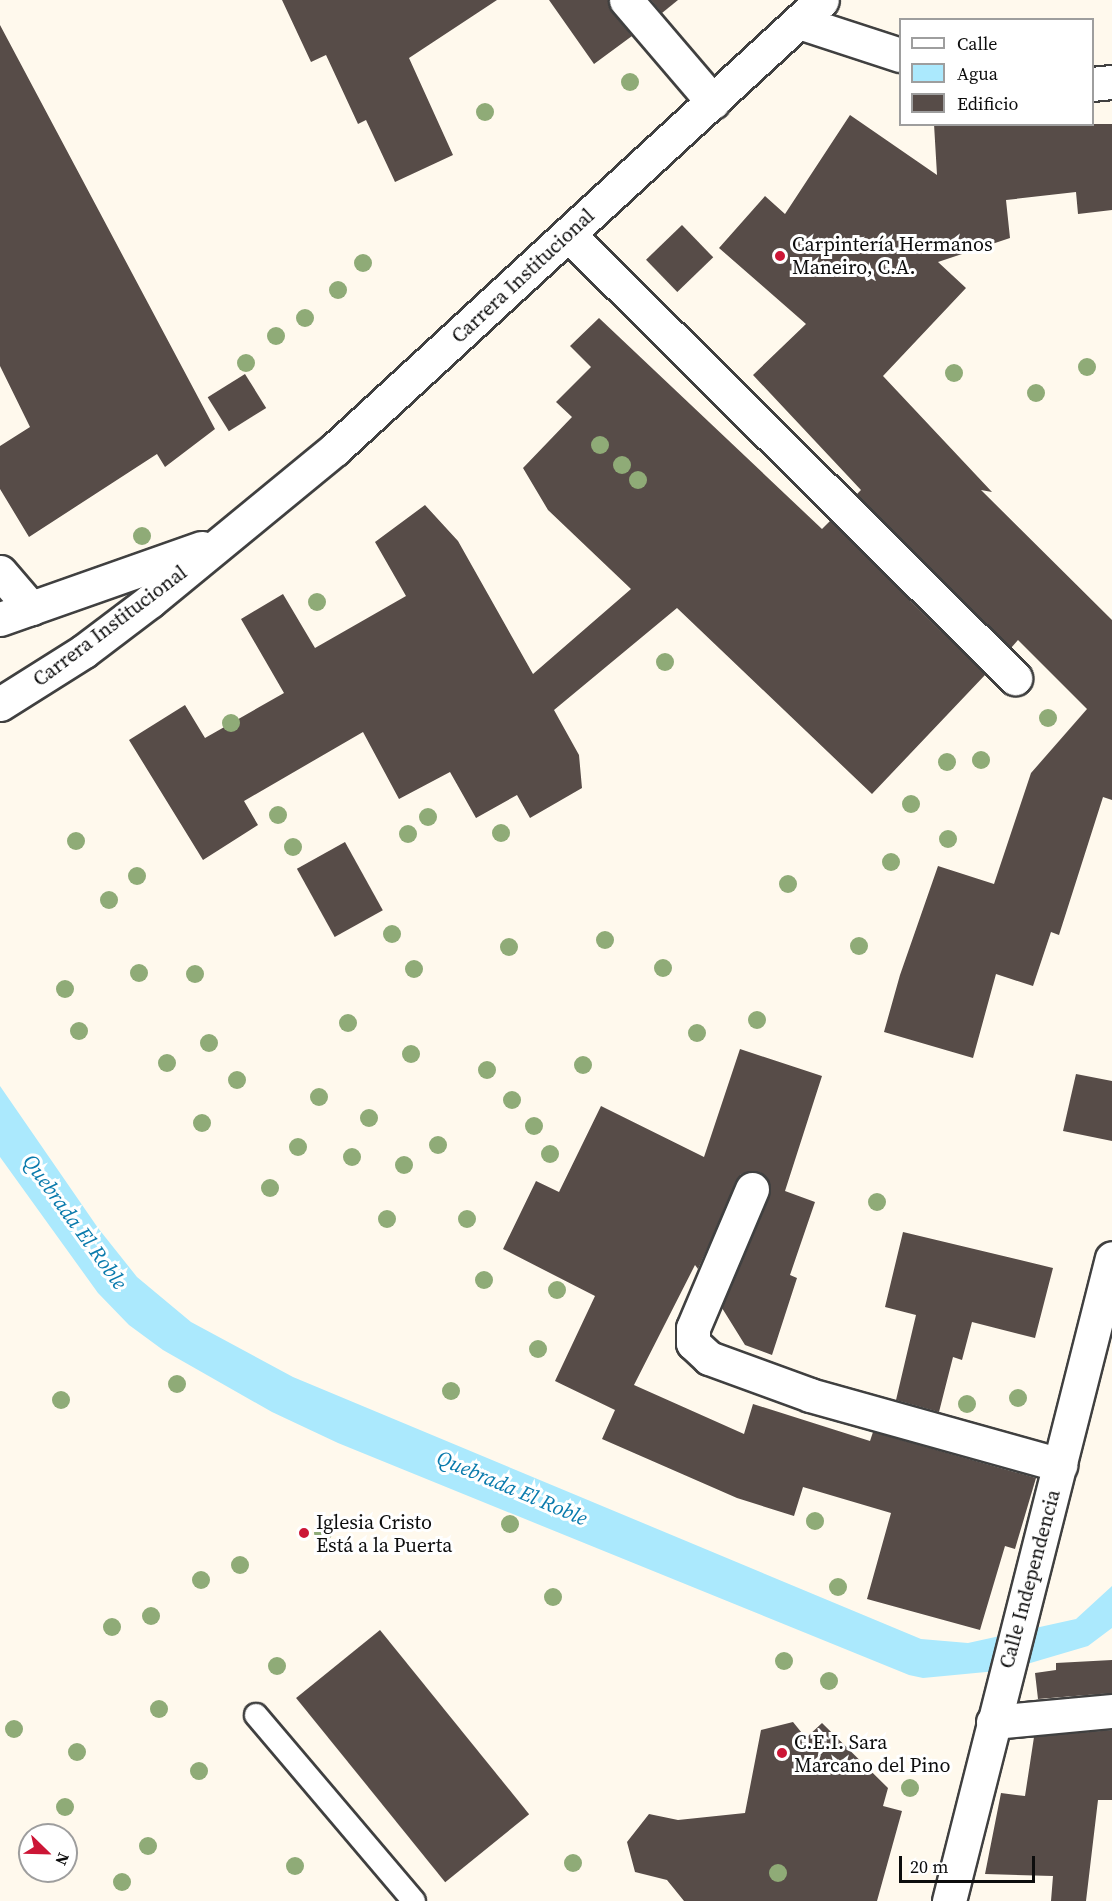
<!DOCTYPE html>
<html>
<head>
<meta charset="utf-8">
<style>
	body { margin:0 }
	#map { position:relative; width:1112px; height:1901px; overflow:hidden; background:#fff9ed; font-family:"Source Serif 4",serif }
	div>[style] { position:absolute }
	.water>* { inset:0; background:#abe9fd }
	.building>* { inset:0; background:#574c48; transform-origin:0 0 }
	.roads { filter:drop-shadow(2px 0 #404040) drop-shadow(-2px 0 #404040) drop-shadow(0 2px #404040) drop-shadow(0 -2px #404040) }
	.service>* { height:22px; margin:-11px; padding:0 11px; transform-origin:11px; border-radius:11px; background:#fff }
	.minor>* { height:33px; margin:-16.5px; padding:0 16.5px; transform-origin:16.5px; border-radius:16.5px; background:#fff }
	.trees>* { width:18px; height:18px; margin:-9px; border-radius:50%; background:#8fab77 }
	.dots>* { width:16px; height:16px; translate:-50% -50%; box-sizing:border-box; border:3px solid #fff; border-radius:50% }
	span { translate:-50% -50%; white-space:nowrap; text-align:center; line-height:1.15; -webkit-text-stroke:6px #fff; paint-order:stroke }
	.poi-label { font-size:20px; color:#0d0d0d }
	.left { translate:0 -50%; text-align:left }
	.street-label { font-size:20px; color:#0d0d0d }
	.water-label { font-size:21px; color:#097aac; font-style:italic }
	.legend { position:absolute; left:899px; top:18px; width:195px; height:108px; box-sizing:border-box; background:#fff; border:2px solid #9e9e9e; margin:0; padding:8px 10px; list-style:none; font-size:18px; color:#0d0d0d }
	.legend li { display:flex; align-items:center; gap:12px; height:30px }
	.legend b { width:30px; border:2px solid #9e9e9e }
	.north { position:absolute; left:18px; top:1823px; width:60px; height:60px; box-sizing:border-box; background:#fff; border:2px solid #9e9e9e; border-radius:50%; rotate:113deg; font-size:16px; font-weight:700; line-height:24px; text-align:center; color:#0d0d0d }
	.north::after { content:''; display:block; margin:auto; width:21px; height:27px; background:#cc1636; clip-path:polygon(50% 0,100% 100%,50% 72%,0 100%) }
	.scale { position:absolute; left:899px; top:1856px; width:136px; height:27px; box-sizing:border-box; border:3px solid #0d0d0d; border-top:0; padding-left:8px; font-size:18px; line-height:21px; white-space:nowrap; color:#0d0d0d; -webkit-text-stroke:4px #fff; paint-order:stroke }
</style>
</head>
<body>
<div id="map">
	<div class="water">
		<div style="clip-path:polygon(0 1086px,98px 1228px,137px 1277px,191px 1322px,293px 1377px,921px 1639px,968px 1643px,1076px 1619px,1112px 1586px,1112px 1628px,1088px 1646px,1007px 1670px,923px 1678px,909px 1675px,338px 1443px,272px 1412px,163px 1350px,129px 1325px,98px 1293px,0 1157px)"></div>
	</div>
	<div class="building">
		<div style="clip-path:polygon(282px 0,497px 0,409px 58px,453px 155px,395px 182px,366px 120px,358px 124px,326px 55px,311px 62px)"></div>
		<div style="clip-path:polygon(549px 0,608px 0,612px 12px,632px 36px,594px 64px)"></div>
		<div style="clip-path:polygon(651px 0,678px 0,662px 13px)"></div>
		<div style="clip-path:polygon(0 25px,215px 429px,165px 467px,157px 454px,29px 537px,0 489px,0 446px,30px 427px,0 366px)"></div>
		<div style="clip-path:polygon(850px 115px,937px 175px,934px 124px,1112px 124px,1112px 210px,1078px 214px,1076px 192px,1006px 200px,1010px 238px,938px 262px,966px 288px,883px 376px,992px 492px,981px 490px,1112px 620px,1112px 800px,1103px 797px,1059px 935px,1051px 932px,1033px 986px,996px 974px,973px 1058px,884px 1032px,900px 975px,938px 866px,994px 884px,1031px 773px,1087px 709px,1018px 640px,1011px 648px,857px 494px,861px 490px,753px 375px,806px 324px,719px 248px,765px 196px,785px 214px)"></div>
		<div style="left:682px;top:225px;width:45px;height:50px;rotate:46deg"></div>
		<div style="clip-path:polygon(599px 318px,822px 529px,830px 521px,985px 675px,872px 794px,677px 608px,554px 710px,579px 755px,582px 788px,530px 818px,517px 795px,476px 818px,450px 772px,399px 799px,363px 732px,244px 801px,258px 825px,203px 860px,129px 740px,185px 705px,205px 738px,284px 693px,241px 619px,283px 594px,315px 648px,406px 596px,375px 542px,425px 505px,458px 541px,533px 674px,631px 589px,548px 510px,523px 468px,572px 417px,556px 402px,591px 367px,570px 346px)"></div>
		<div style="left:245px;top:374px;width:40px;height:44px;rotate:58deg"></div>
		<div style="left:345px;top:842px;width:78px;height:55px;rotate:61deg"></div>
		<div style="clip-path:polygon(740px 1049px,822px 1076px,785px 1191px,815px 1202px,790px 1275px,797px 1278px,772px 1355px,745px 1345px,722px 1308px,771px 1187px,760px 1172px,741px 1174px,698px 1269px,695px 1265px,634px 1385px,744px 1434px,753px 1404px,870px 1441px,873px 1432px,1036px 1478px,1015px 1549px,1005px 1546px,980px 1630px,867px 1599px,891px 1513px,803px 1487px,794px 1516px,737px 1498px,602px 1439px,615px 1410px,555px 1381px,595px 1296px,503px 1249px,536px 1181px,559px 1192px,601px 1106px,704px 1157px)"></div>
		<div style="clip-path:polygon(1076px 1074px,1112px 1081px,1112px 1141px,1063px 1131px)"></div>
		<div style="clip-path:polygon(903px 1232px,1053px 1268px,1035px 1338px,972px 1322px,962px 1360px,953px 1357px,939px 1412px,896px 1400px,916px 1315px,885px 1307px)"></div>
		<div style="left:380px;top:1630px;width:237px;height:108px;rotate:51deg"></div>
		<div style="clip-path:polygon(1112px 1660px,1112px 1693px,1038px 1699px,1035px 1673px,1056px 1670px,1056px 1663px)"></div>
		<div style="clip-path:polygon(793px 1722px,806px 1738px,822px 1723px,888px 1788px,883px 1806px,902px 1811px,877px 1901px,684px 1901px,667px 1880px,635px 1872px,627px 1842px,649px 1814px,678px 1820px,745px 1813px,761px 1730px)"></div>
		<div style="clip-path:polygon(1112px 1730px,1112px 1800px,1098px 1800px,1086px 1901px,1051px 1901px,1053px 1876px,985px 1874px,1001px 1793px,1025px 1796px,1034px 1737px)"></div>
	</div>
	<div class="roads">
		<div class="service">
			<div style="left:256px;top:1715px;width:244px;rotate:49.7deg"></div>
		</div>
		<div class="minor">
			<div style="left:626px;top:0;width:134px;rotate:49.5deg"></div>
			<div style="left:799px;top:22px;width:106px;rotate:18.1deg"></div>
			<div style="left:1092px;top:84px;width:20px;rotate:-6deg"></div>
			<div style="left:569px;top:235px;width:629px;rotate:44.81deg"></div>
			<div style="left:0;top:572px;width:48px;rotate:49.3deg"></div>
			<div style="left:0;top:619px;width:214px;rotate:-19.4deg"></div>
			<div style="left:0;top:704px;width:99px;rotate:-32.2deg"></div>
			<div style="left:84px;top:651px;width:83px;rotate:-37.1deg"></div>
			<div style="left:150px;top:601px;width:239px;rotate:-39.4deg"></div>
			<div style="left:335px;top:449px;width:662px;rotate:-42.68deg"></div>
			<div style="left:752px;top:1189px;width:151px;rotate:113deg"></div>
			<div style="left:693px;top:1328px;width:15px;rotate:90deg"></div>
			<div style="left:693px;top:1343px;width:22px;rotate:43deg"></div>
			<div style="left:709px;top:1358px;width:108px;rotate:20.1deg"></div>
			<div style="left:810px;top:1395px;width:260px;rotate:15.6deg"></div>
			<div style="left:993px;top:1722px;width:120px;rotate:-5.3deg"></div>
			<div style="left:949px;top:1901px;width:663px;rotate:-75.78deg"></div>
		</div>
	</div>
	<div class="trees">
		<div style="left:630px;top:82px"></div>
		<div style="left:485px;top:112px"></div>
		<div style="left:363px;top:263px"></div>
		<div style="left:338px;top:290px"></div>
		<div style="left:305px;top:318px"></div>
		<div style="left:276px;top:336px"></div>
		<div style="left:246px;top:363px"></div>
		<div style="left:1087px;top:367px"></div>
		<div style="left:954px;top:373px"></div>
		<div style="left:1036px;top:393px"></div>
		<div style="left:600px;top:445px"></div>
		<div style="left:622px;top:465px"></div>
		<div style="left:638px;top:480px"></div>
		<div style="left:142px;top:536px"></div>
		<div style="left:317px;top:602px"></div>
		<div style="left:665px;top:662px"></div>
		<div style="left:1048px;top:718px"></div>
		<div style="left:231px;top:723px"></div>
		<div style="left:981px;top:760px"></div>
		<div style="left:947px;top:762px"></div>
		<div style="left:911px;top:804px"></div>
		<div style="left:278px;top:815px"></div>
		<div style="left:428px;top:817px"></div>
		<div style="left:501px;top:833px"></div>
		<div style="left:408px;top:834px"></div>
		<div style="left:948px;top:839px"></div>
		<div style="left:76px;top:841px"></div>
		<div style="left:293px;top:847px"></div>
		<div style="left:891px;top:862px"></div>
		<div style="left:137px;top:876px"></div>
		<div style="left:788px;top:884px"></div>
		<div style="left:109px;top:900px"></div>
		<div style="left:392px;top:934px"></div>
		<div style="left:605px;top:940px"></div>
		<div style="left:859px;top:946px"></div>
		<div style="left:509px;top:947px"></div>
		<div style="left:663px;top:968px"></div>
		<div style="left:414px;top:969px"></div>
		<div style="left:139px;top:973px"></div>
		<div style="left:195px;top:974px"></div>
		<div style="left:65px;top:989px"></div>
		<div style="left:757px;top:1020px"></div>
		<div style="left:348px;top:1023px"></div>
		<div style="left:79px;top:1031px"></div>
		<div style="left:697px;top:1033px"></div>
		<div style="left:209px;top:1043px"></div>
		<div style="left:411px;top:1054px"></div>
		<div style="left:167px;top:1063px"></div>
		<div style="left:583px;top:1065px"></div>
		<div style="left:487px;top:1070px"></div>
		<div style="left:237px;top:1080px"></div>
		<div style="left:319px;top:1097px"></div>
		<div style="left:512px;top:1100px"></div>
		<div style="left:369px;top:1118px"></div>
		<div style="left:202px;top:1123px"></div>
		<div style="left:534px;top:1126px"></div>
		<div style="left:438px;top:1145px"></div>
		<div style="left:298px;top:1147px"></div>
		<div style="left:550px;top:1154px"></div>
		<div style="left:352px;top:1157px"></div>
		<div style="left:404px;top:1165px"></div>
		<div style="left:270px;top:1188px"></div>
		<div style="left:877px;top:1202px"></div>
		<div style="left:387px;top:1219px"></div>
		<div style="left:467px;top:1219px"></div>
		<div style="left:484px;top:1280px"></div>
		<div style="left:557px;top:1290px"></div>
		<div style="left:538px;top:1349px"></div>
		<div style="left:177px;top:1384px"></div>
		<div style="left:451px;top:1391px"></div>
		<div style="left:1018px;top:1398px"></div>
		<div style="left:61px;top:1400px"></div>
		<div style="left:967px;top:1404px"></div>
		<div style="left:815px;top:1521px"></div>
		<div style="left:510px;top:1524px"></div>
		<div style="left:323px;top:1533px"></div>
		<div style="left:240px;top:1565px"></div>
		<div style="left:201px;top:1580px"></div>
		<div style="left:838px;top:1587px"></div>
		<div style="left:553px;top:1597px"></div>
		<div style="left:151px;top:1616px"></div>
		<div style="left:112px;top:1627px"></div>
		<div style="left:784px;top:1661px"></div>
		<div style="left:277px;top:1666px"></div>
		<div style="left:829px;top:1681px"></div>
		<div style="left:159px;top:1709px"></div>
		<div style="left:14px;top:1729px"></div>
		<div style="left:77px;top:1752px"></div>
		<div style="left:199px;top:1771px"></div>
		<div style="left:910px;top:1788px"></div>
		<div style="left:65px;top:1807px"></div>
		<div style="left:148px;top:1846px"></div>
		<div style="left:573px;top:1863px"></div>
		<div style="left:295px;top:1866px"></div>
		<div style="left:778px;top:1873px"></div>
		<div style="left:122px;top:1882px"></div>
	</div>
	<div class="dots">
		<div style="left:780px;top:256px;background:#cc1636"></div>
		<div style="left:304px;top:1533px;background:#cc1636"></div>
		<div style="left:782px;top:1753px;background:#cc1636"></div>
	</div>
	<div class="poi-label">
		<span class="left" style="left:792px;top:256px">Carpintería Hermanos<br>Maneiro, C.A.</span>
		<span class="left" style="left:316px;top:1534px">Iglesia Cristo<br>Está a la Puerta</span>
		<span class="left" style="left:794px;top:1754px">C.E.I. Sara<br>Marcano del Pino</span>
	</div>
	<div class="street-label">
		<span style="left:523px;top:276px;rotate:-43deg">Carrera Institucional</span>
		<span style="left:110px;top:626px;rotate:-37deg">Carrera Institucional</span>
		<span style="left:1030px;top:1579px;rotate:-75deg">Calle Independencia</span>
	</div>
	<div class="water-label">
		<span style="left:75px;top:1222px;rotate:54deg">Quebrada El Roble</span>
		<span style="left:512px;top:1488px;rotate:23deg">Quebrada El Roble</span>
	</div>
	<ul class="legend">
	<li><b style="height:8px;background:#fff"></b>Calle</li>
	<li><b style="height:16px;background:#abe9fd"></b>Agua</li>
	<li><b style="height:16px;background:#574c48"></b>Edificio</li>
	</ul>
	<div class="north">N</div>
	<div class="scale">20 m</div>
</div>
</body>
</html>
